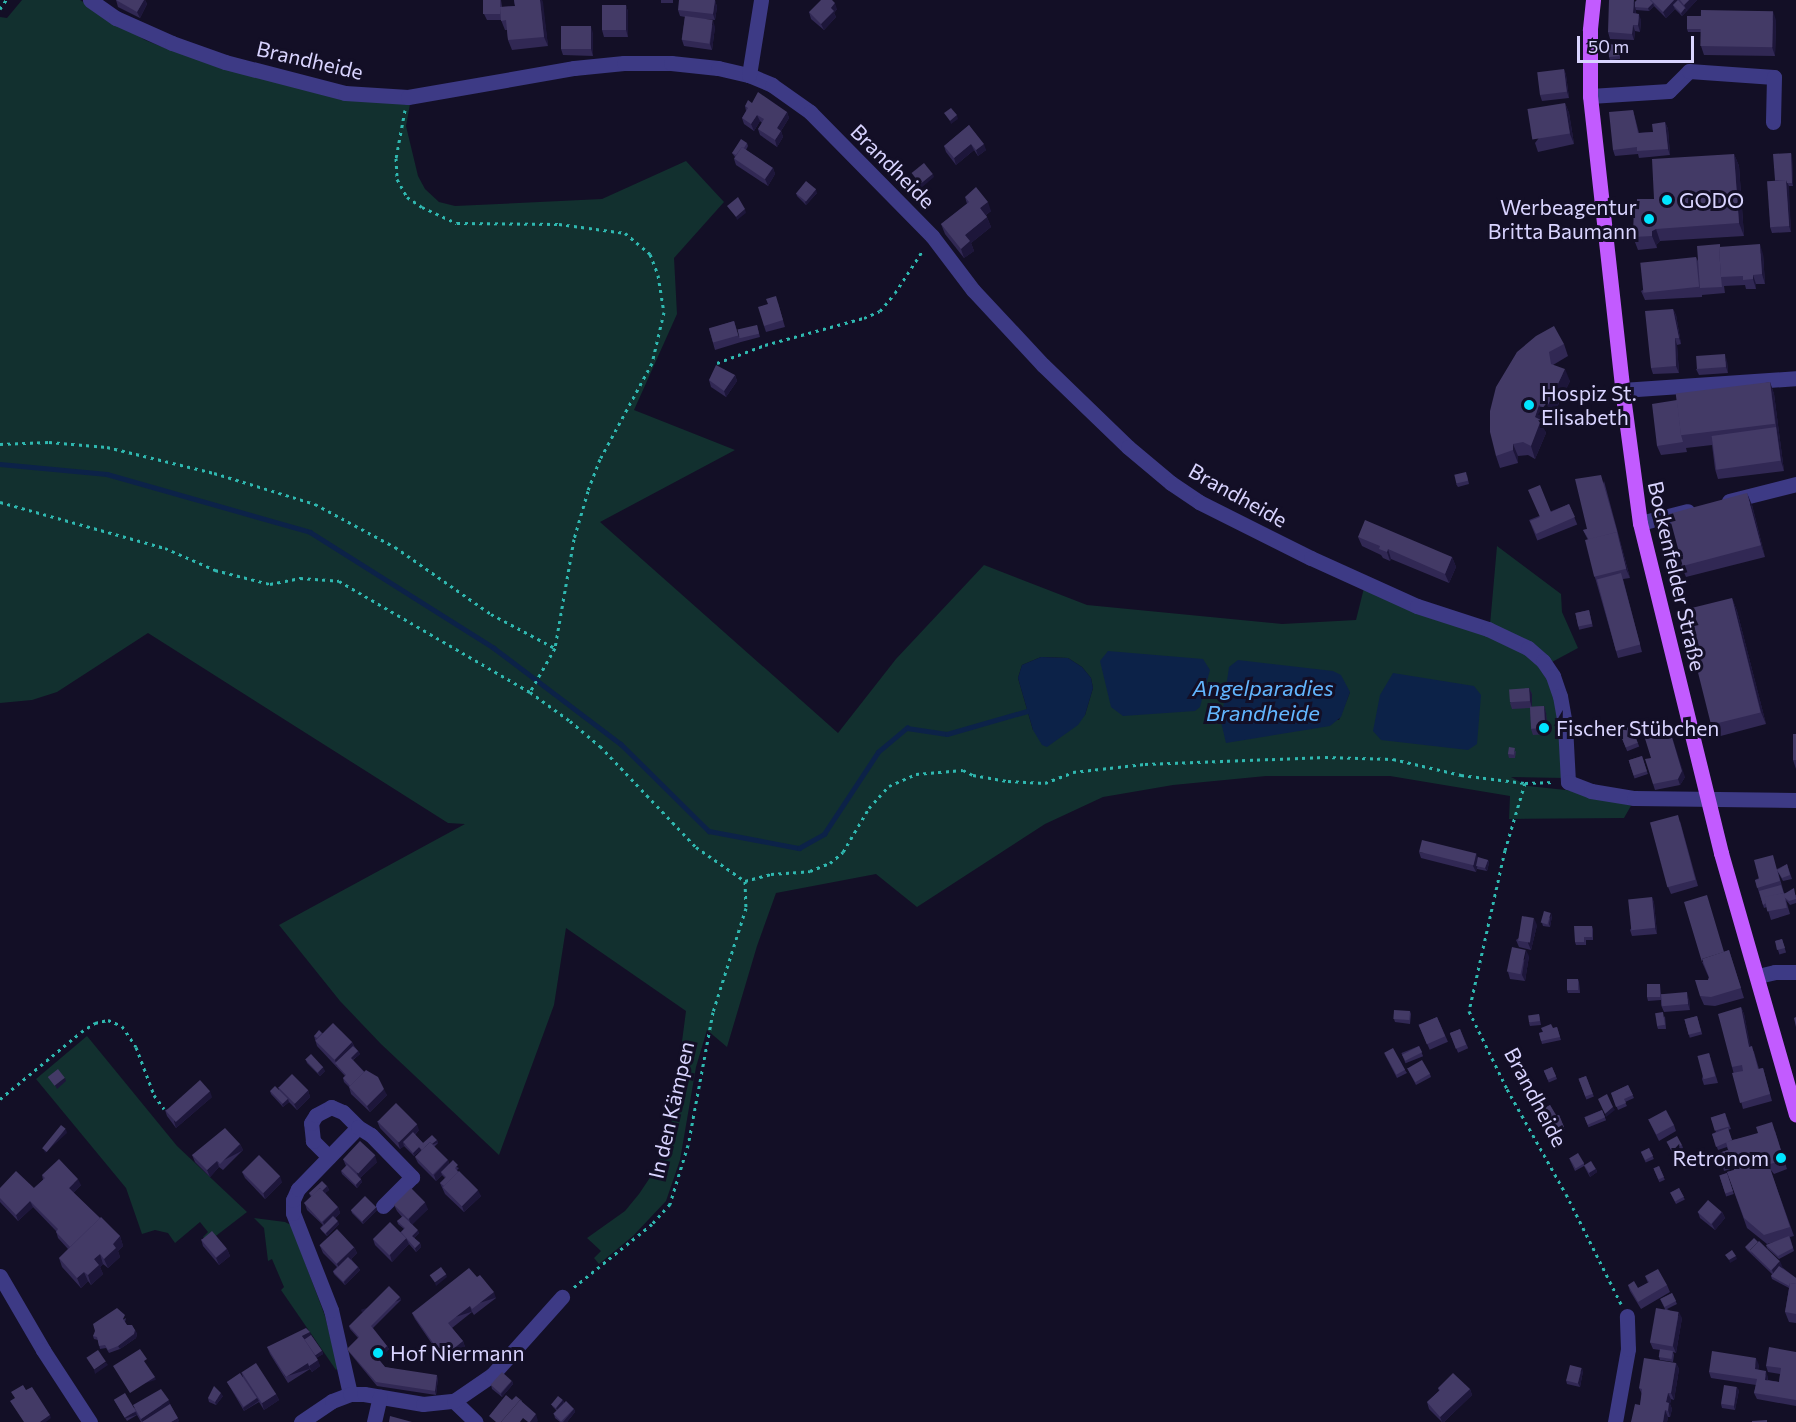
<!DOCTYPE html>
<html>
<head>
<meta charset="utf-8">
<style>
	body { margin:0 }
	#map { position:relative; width:1796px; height:1422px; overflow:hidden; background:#130f26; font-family:Commissioner,sans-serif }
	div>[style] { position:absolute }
	.green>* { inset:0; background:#12302f }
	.water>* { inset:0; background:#0c2248 }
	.stream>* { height:4.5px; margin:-2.25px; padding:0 2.25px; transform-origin:2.25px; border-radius:2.25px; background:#0c2248 }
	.path>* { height:3px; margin-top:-1.5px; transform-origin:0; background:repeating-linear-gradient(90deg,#2fb8b0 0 3px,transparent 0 7.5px) }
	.minor>* { height:15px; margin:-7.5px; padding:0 7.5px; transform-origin:7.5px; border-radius:7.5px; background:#3d3a85 }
	.major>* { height:15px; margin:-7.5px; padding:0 7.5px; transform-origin:7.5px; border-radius:7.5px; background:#c25bff }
	.wall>* { inset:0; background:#312854; transform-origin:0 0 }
	.shaded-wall>* { inset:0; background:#1d163a; transform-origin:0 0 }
	.building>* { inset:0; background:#433a66; transform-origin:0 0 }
	.dots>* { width:16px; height:16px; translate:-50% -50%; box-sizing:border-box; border:3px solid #130f26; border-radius:50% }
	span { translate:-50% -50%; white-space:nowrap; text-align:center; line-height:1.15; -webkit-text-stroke:6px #130f26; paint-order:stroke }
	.street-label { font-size:21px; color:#d9d4ff }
	.poi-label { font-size:21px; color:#d9d4ff }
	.left { translate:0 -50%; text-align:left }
	.right { translate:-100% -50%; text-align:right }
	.water-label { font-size:22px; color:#62b6ff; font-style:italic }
	.scale { position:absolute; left:1577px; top:36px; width:117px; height:27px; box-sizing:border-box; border:3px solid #d9d4ff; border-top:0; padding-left:8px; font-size:18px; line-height:21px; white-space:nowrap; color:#d9d4ff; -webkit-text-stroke:4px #130f26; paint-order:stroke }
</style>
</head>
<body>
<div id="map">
	<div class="green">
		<div style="clip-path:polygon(evenodd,22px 0,80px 0,145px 40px,170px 50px,410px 104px,406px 126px,418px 176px,425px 189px,439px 202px,455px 206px,602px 199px,686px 161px,724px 202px,674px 258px,677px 314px,634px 410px,735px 450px,600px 522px,838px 733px,896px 659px,984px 565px,1087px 605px,1282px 624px,1356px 620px,1364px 588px,1529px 652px,1552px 687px,1561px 723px,1564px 778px,1511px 777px,1528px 786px,1575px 791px,1632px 804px,1624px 818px,1509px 819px,1510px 796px,1390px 776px,1266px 776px,1173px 785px,1103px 797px,1045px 824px,917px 907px,876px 874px,776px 893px,757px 946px,727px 1047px,707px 1030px,696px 1067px,680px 1160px,666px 1201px,633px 1236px,599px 1264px,594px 1258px,601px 1251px,587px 1238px,625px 1211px,639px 1194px,655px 1170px,670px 1133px,686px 1011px,566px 928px,554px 1005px,499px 1155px,381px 1044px,340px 1001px,279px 925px,465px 824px,448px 823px,148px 633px,57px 692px,32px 700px,0 703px,0 17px,7px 18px,22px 0,1041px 657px,1068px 658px,1082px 667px,1091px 678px,1093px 688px,1085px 715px,1033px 730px,1018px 678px,1022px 665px,1041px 657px,22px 0,1350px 692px,1339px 720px,1221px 722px,1350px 692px)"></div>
		<div style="clip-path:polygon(1497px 546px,1561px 594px,1562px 612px,1578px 648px,1552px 662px,1490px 625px)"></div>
		<div style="clip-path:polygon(87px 1036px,177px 1146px,247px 1212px,208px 1242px,203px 1237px,208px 1232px,200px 1222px,175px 1243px,168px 1233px,155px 1230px,142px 1234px,126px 1188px,36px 1079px)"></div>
		<div style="clip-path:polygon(254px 1218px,285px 1222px,291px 1225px,325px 1316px,338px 1368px,336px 1370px,281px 1290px,284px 1287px,272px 1259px,268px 1261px,264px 1228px)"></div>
	</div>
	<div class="water">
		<div style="clip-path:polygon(1108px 651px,1203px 659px,1210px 670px,1200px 707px,1195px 711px,1123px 716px,1111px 707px,1100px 661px)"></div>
		<div style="clip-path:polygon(1041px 657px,1068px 658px,1082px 667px,1091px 678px,1093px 688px,1085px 715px,1078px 725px,1047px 747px,1042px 745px,1033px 730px,1018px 678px,1022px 665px)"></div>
		<div style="clip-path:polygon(1238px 660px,1333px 671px,1341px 675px,1350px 692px,1341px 717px,1330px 726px,1226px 743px,1221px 722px,1229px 667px)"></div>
		<div style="clip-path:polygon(1393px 673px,1474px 686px,1481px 695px,1477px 744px,1468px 750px,1381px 740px,1373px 731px,1380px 695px)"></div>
	</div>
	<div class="stream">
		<div style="left:0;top:464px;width:107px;rotate:5.3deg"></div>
		<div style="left:107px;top:474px;width:211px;rotate:15.9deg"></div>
		<div style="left:310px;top:532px;width:218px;rotate:32.2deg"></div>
		<div style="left:494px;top:648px;width:159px;rotate:37.1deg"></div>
		<div style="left:621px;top:744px;width:124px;rotate:44.7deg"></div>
		<div style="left:709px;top:831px;width:92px;rotate:10.7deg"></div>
		<div style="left:799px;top:848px;width:29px;rotate:-29deg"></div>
		<div style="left:824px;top:834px;width:98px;rotate:-56.6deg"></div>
		<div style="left:878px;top:752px;width:38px;rotate:-40deg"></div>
		<div style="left:907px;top:728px;width:40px;rotate:8.5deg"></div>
		<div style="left:947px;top:734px;width:83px;rotate:-16deg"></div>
	</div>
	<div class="path">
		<div style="left:0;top:9px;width:11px;rotate:-56deg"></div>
		<div style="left:405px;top:110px;width:49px;rotate:100.6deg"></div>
		<div style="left:396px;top:158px;width:21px;rotate:87deg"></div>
		<div style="left:397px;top:179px;width:21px;rotate:61deg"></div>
		<div style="left:407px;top:197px;width:18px;rotate:34deg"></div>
		<div style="left:422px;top:207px;width:38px;rotate:25deg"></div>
		<div style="left:457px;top:223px;width:102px;rotate:0.6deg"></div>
		<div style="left:559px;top:224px;width:67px;rotate:7.8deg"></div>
		<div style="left:625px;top:233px;width:33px;rotate:40deg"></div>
		<div style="left:650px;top:254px;width:22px;rotate:69deg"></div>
		<div style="left:658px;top:275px;width:37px;rotate:81deg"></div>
		<div style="left:664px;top:312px;width:52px;rotate:103.2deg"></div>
		<div style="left:652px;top:363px;width:109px;rotate:118.4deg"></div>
		<div style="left:600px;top:459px;width:34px;rotate:111deg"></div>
		<div style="left:588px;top:491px;width:50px;rotate:106.3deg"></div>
		<div style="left:574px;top:539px;width:111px;rotate:99.9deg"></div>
		<div style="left:555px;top:648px;width:51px;rotate:119.6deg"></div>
		<div style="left:717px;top:363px;width:51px;rotate:-20.6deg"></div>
		<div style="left:765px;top:345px;width:103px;rotate:-15.3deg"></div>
		<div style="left:864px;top:318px;width:17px;rotate:-24deg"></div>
		<div style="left:880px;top:311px;width:23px;rotate:-50deg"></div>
		<div style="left:895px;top:293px;width:51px;rotate:-56.9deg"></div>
		<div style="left:0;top:444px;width:49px;rotate:-2.3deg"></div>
		<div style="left:49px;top:442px;width:58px;rotate:4.9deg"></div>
		<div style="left:107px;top:447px;width:110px;rotate:13.7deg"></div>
		<div style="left:214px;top:473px;width:106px;rotate:17.1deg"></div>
		<div style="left:315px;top:504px;width:91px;rotate:28.3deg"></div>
		<div style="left:395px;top:547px;width:117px;rotate:34.9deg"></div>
		<div style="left:491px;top:614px;width:72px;rotate:28deg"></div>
		<div style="left:0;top:502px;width:171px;rotate:15.6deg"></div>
		<div style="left:165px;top:548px;width:55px;rotate:23.7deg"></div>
		<div style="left:215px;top:570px;width:57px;rotate:14.3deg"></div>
		<div style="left:270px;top:584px;width:31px;rotate:-11deg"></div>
		<div style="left:300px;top:578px;width:39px;rotate:4deg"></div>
		<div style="left:339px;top:581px;width:221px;rotate:30.2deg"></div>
		<div style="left:530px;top:692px;width:49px;rotate:35.9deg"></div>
		<div style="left:570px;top:721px;width:39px;rotate:40deg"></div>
		<div style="left:600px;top:746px;width:139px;rotate:46.5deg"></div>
		<div style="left:696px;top:847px;width:60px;rotate:34.8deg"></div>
		<div style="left:745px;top:881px;width:27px;rotate:88deg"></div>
		<div style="left:746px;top:908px;width:109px;rotate:107.6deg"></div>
		<div style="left:713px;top:1012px;width:135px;rotate:100.6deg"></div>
		<div style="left:688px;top:1145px;width:62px;rotate:107deg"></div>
		<div style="left:670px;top:1204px;width:27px;rotate:132deg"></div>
		<div style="left:652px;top:1224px;width:102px;rotate:141deg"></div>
		<div style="left:1525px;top:783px;width:70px;rotate:106.6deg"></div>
		<div style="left:1505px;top:850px;width:165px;rotate:102.6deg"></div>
		<div style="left:1469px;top:1011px;width:87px;rotate:64deg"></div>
		<div style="left:1507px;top:1089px;width:120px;rotate:60.7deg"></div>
		<div style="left:1566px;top:1194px;width:123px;rotate:63.4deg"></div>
		<div style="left:745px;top:881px;width:27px;rotate:-15deg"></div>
		<div style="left:771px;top:874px;width:39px;rotate:-4deg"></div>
		<div style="left:810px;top:871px;width:22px;rotate:-22deg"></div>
		<div style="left:830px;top:863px;width:17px;rotate:-40deg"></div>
		<div style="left:843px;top:852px;width:51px;rotate:-59.4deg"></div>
		<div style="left:869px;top:808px;width:30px;rotate:-48deg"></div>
		<div style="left:889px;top:786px;width:30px;rotate:-24deg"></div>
		<div style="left:916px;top:774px;width:47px;rotate:-4.9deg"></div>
		<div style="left:963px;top:770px;width:11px;rotate:27deg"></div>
		<div style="left:973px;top:775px;width:36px;rotate:10deg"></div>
		<div style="left:1008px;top:781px;width:37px;rotate:3deg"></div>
		<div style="left:1045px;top:783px;width:30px;rotate:-21deg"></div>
		<div style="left:1073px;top:772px;width:72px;rotate:-6.3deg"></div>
		<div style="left:1145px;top:764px;width:180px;rotate:-2.2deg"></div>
		<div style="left:1325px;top:757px;width:68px;rotate:1.7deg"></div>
		<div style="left:1393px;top:759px;width:70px;rotate:13.2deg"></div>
		<div style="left:1461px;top:775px;width:64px;rotate:7.1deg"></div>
		<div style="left:1525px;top:783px;width:30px;rotate:-2deg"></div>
		<div style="left:0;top:1099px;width:105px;rotate:-39.6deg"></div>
		<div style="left:81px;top:1032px;width:17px;rotate:-33deg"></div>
		<div style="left:95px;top:1023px;width:13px;rotate:-13deg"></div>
		<div style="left:108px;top:1020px;width:15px;rotate:23deg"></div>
		<div style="left:122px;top:1026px;width:25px;rotate:56deg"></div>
		<div style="left:136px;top:1047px;width:51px;rotate:69.4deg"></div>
		<div style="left:154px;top:1095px;width:17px;rotate:54deg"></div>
	</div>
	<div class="minor">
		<div style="left:90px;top:0;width:32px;rotate:35deg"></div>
		<div style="left:116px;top:18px;width:61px;rotate:24.1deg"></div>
		<div style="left:172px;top:43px;width:56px;rotate:19.7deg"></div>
		<div style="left:225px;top:62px;width:124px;rotate:14.5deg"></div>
		<div style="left:345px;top:93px;width:63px;rotate:3.6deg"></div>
		<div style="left:408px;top:97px;width:169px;rotate:-9.9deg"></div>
		<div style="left:574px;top:68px;width:50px;rotate:-5.7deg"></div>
		<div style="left:624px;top:63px;width:47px"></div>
		<div style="left:671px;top:63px;width:47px;rotate:6.1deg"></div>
		<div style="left:718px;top:68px;width:32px;rotate:13deg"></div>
		<div style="left:749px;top:75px;width:25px;rotate:23deg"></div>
		<div style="left:772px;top:85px;width:47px;rotate:35.4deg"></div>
		<div style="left:810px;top:112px;width:174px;rotate:45.5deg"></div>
		<div style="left:932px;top:236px;width:68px;rotate:52.8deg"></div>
		<div style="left:973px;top:290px;width:103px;rotate:47deg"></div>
		<div style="left:1043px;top:365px;width:118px;rotate:44deg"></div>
		<div style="left:1128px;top:447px;width:56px;rotate:39.9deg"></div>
		<div style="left:1171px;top:483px;width:34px;rotate:34deg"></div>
		<div style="left:1199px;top:502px;width:125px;rotate:26.6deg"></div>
		<div style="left:1311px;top:558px;width:116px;rotate:24.4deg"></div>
		<div style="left:1417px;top:606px;width:75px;rotate:17.9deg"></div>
		<div style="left:1488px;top:629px;width:44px;rotate:25.4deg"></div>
		<div style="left:1528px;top:648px;width:20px;rotate:41deg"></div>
		<div style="left:1543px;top:661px;width:18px;rotate:56deg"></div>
		<div style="left:1553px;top:676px;width:21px;rotate:71deg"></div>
		<div style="left:1560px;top:696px;width:29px;rotate:80deg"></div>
		<div style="left:1565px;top:725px;width:57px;rotate:87deg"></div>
		<div style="left:1568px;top:782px;width:25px;rotate:21deg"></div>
		<div style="left:1591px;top:791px;width:44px;rotate:9.2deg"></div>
		<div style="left:1634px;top:798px;width:162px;rotate:0.7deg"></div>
		<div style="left:749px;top:75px;width:76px;rotate:-80.9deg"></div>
		<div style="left:1590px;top:96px;width:79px;rotate:-3.6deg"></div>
		<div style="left:1669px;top:91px;width:28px;rotate:-45deg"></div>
		<div style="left:1689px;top:71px;width:85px;rotate:4deg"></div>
		<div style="left:1774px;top:77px;width:45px;rotate:91.3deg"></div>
		<div style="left:1622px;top:390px;width:174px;rotate:-3.9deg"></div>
		<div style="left:1729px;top:501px;width:69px;rotate:-14.2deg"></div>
		<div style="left:1640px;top:523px;width:49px;rotate:-14deg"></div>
		<div style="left:1758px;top:976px;width:17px;rotate:-13deg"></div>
		<div style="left:1775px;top:972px;width:21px"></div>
		<div style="left:329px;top:1157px;width:23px;rotate:-135deg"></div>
		<div style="left:313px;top:1141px;width:18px;rotate:-96deg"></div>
		<div style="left:311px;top:1123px;width:9px;rotate:-58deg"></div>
		<div style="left:316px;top:1115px;width:17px;rotate:-28deg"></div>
		<div style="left:331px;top:1107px;width:13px;rotate:23deg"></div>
		<div style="left:343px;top:1112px;width:21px;rotate:45deg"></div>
		<div style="left:0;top:1276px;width:86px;rotate:59.8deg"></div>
		<div style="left:43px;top:1350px;width:86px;rotate:56.9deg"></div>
		<div style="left:350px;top:1394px;width:86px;rotate:-102.7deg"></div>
		<div style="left:331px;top:1310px;width:104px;rotate:-111.4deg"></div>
		<div style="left:293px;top:1213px;width:13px;rotate:-90deg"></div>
		<div style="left:293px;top:1200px;width:12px;rotate:-66deg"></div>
		<div style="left:298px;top:1189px;width:86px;rotate:-45.9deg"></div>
		<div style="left:358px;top:1127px;width:15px;rotate:32deg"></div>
		<div style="left:371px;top:1135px;width:59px;rotate:45.7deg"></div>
		<div style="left:412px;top:1177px;width:41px;rotate:135deg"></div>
		<div style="left:454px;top:1401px;width:30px;rotate:44deg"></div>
		<div style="left:301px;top:1422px;width:37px;rotate:-34deg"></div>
		<div style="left:332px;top:1401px;width:19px;rotate:-21deg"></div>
		<div style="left:350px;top:1394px;width:14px"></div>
		<div style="left:364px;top:1394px;width:60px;rotate:9.6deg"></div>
		<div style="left:423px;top:1404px;width:31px;rotate:-6deg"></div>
		<div style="left:454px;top:1401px;width:46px;rotate:-34.4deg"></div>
		<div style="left:492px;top:1375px;width:105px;rotate:-48.1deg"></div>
		<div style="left:374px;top:1422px;width:26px;rotate:-77deg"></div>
		<div style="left:1615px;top:1422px;width:74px;rotate:-79.9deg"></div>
		<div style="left:1628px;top:1349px;width:33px;rotate:-92deg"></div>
	</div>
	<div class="major">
		<div style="left:1593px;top:0;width:30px;rotate:96deg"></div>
		<div style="left:1590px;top:30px;width:66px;rotate:90deg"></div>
		<div style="left:1590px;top:96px;width:302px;rotate:83.7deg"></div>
		<div style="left:1623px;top:396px;width:128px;rotate:82.4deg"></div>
		<div style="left:1640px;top:523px;width:340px;rotate:76.2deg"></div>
		<div style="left:1721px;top:853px;width:272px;rotate:74deg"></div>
	</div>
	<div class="wall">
		<div style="clip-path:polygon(116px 0,145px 0,147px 4px,140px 18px,118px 7px)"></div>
		<div style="clip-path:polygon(483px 0,501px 0,502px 7px,515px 6px,514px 0,542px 0,548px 46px,512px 50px,508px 40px,507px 30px,505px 30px,501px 20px,487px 20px,484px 14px)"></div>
		<div style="left:661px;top:0;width:12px;height:3px"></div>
		<div style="clip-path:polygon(715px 0,717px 7px,715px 20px,704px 19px,715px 27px,712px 50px,684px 46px,682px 40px,685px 17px,680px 16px,678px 10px)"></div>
		<div style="clip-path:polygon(1637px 0,1697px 0,1682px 16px,1675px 9px,1666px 18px,1654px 6px,1649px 11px,1636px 10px,1636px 13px,1641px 20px,1640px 32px,1635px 31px,1634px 40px,1610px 39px,1608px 32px)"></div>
		<div style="clip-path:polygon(626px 5px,628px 12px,628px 37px,604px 37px,602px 30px)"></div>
		<div style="clip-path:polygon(837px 9px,834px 13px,836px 17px,824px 30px,811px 19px,809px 12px)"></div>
		<div style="clip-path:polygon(1776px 20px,1775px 56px,1704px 55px,1701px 46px,1701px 32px,1688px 32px,1687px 29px)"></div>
		<div style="clip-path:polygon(593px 33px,593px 56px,563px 55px,561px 49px)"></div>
		<div style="clip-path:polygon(1620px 48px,1620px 59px,1610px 60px,1609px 57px)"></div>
		<div style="clip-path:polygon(1564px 69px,1566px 75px,1569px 98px,1542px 101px,1540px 95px)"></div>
		<div style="clip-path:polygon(752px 103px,787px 112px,789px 118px,781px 131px,783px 137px,777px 147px,760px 135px,758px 129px,762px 123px,760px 121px,754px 131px,744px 124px,742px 118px,746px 111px,745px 106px)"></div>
		<div style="clip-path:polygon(1565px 103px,1569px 113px,1574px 144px,1538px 152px,1535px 143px)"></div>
		<div style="clip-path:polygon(1633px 110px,1639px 133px,1653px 132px,1665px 122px,1668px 129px,1670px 155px,1639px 158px,1638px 154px,1615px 156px,1613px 150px)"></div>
		<div style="clip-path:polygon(969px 125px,986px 150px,978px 156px,974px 150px,956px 165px,946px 152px,944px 146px)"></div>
		<div style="clip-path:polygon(747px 143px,748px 146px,746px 150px,773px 168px,775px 174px,768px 186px,736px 165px,734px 159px,735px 157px,732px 153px)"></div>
		<div style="clip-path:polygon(1791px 153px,1792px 156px,1793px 186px,1788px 186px,1791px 232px,1772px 233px,1770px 227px,1775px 180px)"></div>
		<div style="clip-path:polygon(1734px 154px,1739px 166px,1744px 236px,1660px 241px,1657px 244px,1657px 248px,1638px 250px,1633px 237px,1654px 199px)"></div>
		<div style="clip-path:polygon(796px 193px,817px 193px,806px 205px,797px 196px)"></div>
		<div style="clip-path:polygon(965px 197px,991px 211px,986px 215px,991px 227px,971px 243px,974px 251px,964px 258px,945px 234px,941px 224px,967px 204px)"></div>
		<div style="clip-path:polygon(1721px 247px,1763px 254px,1765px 284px,1756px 284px,1756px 289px,1746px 289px,1745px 285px,1724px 286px,1725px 293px,1702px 295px,1702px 297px,1645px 300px,1641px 291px,1696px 257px,1698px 261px)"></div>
		<div style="clip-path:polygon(778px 303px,785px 327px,766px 332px,764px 326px,768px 304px)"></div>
		<div style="clip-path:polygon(1673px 309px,1676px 315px,1681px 344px,1677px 345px,1679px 373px,1653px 374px,1651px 368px)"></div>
		<div style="clip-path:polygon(734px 321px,739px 337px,757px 325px,760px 337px,741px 342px,715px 350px,709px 329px)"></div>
		<div style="clip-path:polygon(1564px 344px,1568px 356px,1553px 365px,1570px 381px,1550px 421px,1544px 417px,1542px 423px,1546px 433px,1535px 459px,1528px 455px,1518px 456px,1518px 463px,1500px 468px,1496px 456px,1517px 352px)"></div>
		<div style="clip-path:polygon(1727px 361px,1728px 373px,1699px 375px,1696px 369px)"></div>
		<div style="clip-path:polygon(735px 375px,737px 381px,726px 397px,711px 387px,709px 380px)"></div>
		<div style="clip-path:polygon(1770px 382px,1774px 394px,1784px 471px,1718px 479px,1715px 469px,1712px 445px,1686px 448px,1687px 452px,1661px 455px,1657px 446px,1677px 400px)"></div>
		<div style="clip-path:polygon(1467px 475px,1469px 484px,1458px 487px,1456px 484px)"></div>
		<div style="clip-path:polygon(1604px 481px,1630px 578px,1623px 579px,1642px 652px,1618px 658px,1594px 574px,1588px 540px,1583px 530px,1587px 529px)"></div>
		<div style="left:1569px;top:504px;width:22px;height:43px;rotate:68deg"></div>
		<div style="clip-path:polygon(1752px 505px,1765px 557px,1686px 577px,1681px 565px)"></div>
		<div style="clip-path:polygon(1358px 537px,1452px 557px,1456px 567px,1449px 583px,1391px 559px,1390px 561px,1383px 558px,1381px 555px,1362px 546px)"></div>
		<div style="clip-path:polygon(1732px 598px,1737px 611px,1766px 724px,1717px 737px,1713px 724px)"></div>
		<div style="left:1589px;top:610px;width:17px;height:14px;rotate:77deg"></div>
		<div style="clip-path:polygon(1529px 688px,1532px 694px,1532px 707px,1544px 706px,1546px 713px,1548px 734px,1533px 735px,1531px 729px,1530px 708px,1512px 709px,1510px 703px)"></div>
		<div style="left:1631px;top:726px;width:22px;height:13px;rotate:68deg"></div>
		<div style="clip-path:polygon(1796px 734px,1796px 769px,1793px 760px)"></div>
		<div style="clip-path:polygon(1516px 751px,1515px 758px,1509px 758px,1508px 754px)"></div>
		<div style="left:1642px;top:756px;width:19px;height:14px;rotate:72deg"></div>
		<div style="clip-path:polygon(1651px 758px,1685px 777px,1680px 785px,1655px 790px,1653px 784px)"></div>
		<div style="clip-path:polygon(1680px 821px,1698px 886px,1671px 894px,1668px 887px)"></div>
		<div style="clip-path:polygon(1419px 852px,1488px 860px,1489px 863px,1487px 871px,1477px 869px,1477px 867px,1476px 872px,1421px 858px)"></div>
		<div style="clip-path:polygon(1787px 864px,1792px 879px,1783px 881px,1778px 872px,1784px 893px,1796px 895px,1796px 903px,1790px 905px,1786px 900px,1790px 914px,1771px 920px,1767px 907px,1764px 908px,1755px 880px)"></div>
		<div style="clip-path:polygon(1652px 897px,1654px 903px,1657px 934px,1632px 936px,1630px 930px)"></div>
		<div style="clip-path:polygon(1552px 916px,1550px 927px,1543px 926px,1542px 923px)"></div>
		<div style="clip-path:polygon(1537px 925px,1531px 950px,1519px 947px,1516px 940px)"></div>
		<div style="clip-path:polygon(1592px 926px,1593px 929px,1593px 940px,1586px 940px,1586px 945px,1576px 945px,1575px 942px)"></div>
		<div style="left:1782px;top:939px;width:14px;height:7px;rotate:73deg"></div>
		<div style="clip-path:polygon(1729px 950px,1744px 998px,1715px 1006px,1704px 1005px,1700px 996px,1709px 978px,1702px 962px)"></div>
		<div style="clip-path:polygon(1529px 956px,1525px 981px,1510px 979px,1508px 972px)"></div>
		<div style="clip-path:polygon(1578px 979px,1579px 982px,1580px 993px,1568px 993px,1567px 990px)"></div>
		<div style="clip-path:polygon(1660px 984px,1661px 994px,1689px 999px,1690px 1010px,1664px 1012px,1661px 1005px,1661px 1000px,1648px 1001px,1647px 997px)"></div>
		<div style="clip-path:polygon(1741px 1007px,1744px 1014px,1750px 1046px,1754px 1052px,1759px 1069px,1763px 1068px,1772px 1101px,1743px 1109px,1732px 1067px)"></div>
		<div style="clip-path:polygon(1410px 1011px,1411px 1014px,1410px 1024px,1395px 1022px,1394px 1019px)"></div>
		<div style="clip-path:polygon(1539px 1014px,1541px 1025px,1530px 1026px,1529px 1023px)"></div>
		<div style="clip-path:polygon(1665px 1016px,1666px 1029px,1658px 1029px,1657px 1026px)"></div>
		<div style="left:1697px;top:1016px;width:19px;height:13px;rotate:74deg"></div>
		<div style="left:1437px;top:1017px;width:27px;height:20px;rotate:66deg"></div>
		<div style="clip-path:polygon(1557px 1027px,1561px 1040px,1542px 1044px,1539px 1033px)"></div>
		<div style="left:1460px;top:1029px;width:21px;height:11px;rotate:67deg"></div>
		<div style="clip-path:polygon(322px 1033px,352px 1042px,354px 1046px,358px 1051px,360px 1054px,353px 1060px,387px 1095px,370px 1112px,351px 1094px,349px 1087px,344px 1082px,343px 1078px,345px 1076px,317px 1046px,314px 1036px)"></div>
		<div style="left:1419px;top:1046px;width:11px;height:19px;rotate:68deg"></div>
		<div style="clip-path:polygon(1384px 1053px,1405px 1070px,1407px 1073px,1397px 1078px)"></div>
		<div style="clip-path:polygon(1709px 1053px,1718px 1083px,1704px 1085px,1702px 1079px)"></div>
		<div style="clip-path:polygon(306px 1060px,325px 1071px,320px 1076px,307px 1063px)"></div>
		<div style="left:1552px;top:1067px;width:13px;height:9px;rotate:67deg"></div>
		<div style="clip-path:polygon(1407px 1068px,1430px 1074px,1431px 1077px,1416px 1085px)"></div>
		<div style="left:1586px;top:1076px;width:22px;height:8px;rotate:69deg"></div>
		<div style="clip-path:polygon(1628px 1085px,1634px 1098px,1625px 1102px,1627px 1106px,1618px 1110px,1611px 1093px)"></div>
		<div style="clip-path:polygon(278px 1087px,308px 1090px,310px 1097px,297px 1110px,289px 1102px,283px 1107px,271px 1094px,270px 1091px,279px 1090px)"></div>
		<div style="clip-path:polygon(212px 1097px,176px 1128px,167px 1116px,165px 1110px)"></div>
		<div style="clip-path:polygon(1550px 1105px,1556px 1116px,1559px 1115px,1565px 1130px,1555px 1135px,1543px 1109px)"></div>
		<div style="left:1602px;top:1110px;width:11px;height:19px;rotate:68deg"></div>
		<div style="clip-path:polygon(1725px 1113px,1731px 1129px,1728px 1130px,1732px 1140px,1775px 1131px,1787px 1169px,1774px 1174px,1770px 1169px,1794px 1236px,1790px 1237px,1794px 1251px,1779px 1259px,1767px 1248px,1766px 1245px,1775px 1242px,1767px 1244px,1747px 1228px,1727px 1172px,1734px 1170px,1734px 1168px,1724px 1171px,1719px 1153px,1728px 1150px,1727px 1147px,1718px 1150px,1712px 1134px,1716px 1132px,1711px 1118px)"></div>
		<div style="clip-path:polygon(1648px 1119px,1674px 1125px,1676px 1131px,1659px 1141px)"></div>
		<div style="clip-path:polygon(377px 1121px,419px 1130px,415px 1135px,423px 1143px,437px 1140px,438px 1143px,434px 1147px,448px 1160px,449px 1164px,459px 1168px,457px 1170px,481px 1196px,464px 1212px,445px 1194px,440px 1183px,445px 1178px,442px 1175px,436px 1181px,418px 1163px,415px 1157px,421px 1151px,421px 1150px,414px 1156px,404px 1146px,400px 1149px,380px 1128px)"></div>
		<div style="clip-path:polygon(1667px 1142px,1682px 1145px,1683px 1148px,1673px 1154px)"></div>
		<div style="clip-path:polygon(240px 1144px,243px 1150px,223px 1170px,219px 1167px,210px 1177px,195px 1162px,192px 1155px)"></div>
		<div style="left:1649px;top:1148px;width:12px;height:9px;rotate:66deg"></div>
		<div style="clip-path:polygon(1569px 1158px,1584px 1163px,1584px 1165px,1596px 1169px,1597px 1172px,1590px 1177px,1584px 1166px,1575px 1171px)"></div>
		<div style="clip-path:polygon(343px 1159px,377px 1162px,360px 1178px,362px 1182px,357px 1188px,342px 1174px,341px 1171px,346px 1166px)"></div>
		<div style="left:1659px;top:1166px;width:15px;height:6px;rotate:67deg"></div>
		<div style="clip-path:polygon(242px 1172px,282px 1182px,265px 1199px,245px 1178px)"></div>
		<div style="left:1727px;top:1173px;width:22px;height:8px;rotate:72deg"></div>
		<div style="clip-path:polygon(42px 1175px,81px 1185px,73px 1193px,100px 1218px,120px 1236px,123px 1246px,118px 1251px,120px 1257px,108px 1268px,103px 1264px,100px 1267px,103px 1274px,91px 1285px,88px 1281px,81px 1288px,62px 1267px,59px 1258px,68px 1249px,58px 1238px,56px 1231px,33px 1207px,18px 1221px,0 1202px,0 1188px,34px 1188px,43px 1180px)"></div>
		<div style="clip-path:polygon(327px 1186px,329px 1190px,325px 1193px,338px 1207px,340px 1213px,335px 1218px,339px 1224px,327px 1236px,322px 1231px,320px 1228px,323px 1225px,307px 1210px,305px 1204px,311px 1197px,309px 1193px)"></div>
		<div style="left:1679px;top:1188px;width:13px;height:10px;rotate:63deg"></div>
		<div style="clip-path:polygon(394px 1205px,428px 1209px,412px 1224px,419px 1233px,414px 1238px,420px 1243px,421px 1247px,416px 1252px,409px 1244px,392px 1262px,375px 1245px,373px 1239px,401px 1232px,404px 1229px,398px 1224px,397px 1221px,402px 1217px,397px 1211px)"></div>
		<div style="clip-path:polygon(376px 1207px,377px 1210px,363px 1224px,352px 1213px,351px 1210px)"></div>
		<div style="clip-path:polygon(1698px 1212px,1722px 1212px,1725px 1218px,1715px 1230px,1700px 1218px)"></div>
		<div style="clip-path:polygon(201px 1239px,227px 1249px,230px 1256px,219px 1265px,203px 1246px)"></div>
		<div style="clip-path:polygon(320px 1246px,354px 1247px,357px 1253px,351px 1259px,358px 1267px,360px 1270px,345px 1285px,334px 1274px,333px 1271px,337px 1267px,323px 1253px)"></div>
		<div style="clip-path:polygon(1745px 1247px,1783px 1268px,1796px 1278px,1796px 1323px,1789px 1322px,1785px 1312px,1789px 1288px,1772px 1279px,1771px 1276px,1772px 1274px,1747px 1250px)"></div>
		<div style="clip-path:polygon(1645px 1276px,1667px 1285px,1670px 1292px,1641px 1309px,1630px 1291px,1628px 1285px,1638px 1288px,1648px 1283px)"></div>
		<div style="clip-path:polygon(477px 1277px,496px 1298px,474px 1315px,472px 1312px,452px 1328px,463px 1341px,465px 1347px,445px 1363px,415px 1319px,412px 1313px)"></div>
		<div style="clip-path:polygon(1672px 1293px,1677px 1304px,1667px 1309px,1682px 1318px,1676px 1353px,1673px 1352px,1674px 1355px,1673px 1362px,1660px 1360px,1659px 1357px,1660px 1350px,1653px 1349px,1650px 1342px,1665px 1309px,1660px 1299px)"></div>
		<div style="clip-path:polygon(400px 1297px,401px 1300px,373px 1328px,387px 1346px,389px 1349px,378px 1359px,385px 1367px,438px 1378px,436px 1395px,377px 1386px,349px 1352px,347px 1349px,358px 1338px,350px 1329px,349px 1326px)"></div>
		<div style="clip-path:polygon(126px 1318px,125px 1322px,127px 1325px,135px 1330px,137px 1334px,136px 1338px,120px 1349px,109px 1353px,106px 1348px,100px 1349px,98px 1340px,94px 1339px,93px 1336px)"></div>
		<div style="clip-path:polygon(311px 1335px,322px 1351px,323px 1354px,316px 1358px,320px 1366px,312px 1372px,310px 1369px,288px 1383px,270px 1354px,267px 1347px)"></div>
		<div style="clip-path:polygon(1796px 1352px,1796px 1406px,1757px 1399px,1754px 1393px,1756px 1385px,1711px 1378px,1709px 1372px,1759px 1365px,1758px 1370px,1768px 1377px,1768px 1380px,1779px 1382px,1780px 1374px,1768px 1372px,1766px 1366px)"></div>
		<div style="clip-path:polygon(1676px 1363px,1679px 1369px,1674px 1400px,1671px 1399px,1670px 1404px,1672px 1409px,1670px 1417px,1668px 1417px,1667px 1422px,1631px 1422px,1640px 1405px,1642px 1394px,1639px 1388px)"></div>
		<div style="clip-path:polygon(1583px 1371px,1580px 1387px,1567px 1384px,1566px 1380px)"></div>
		<div style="clip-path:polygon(241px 1372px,276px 1394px,279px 1400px,264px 1410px,259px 1402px,244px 1411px,227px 1382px,243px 1377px)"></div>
		<div style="clip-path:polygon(512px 1381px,513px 1384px,502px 1397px,492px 1389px,491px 1385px)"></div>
		<div style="clip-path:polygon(1438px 1388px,1470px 1389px,1472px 1395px,1444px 1422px,1442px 1422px,1429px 1409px,1427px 1402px,1439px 1391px)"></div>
		<div style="clip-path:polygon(1739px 1390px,1735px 1410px,1722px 1408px,1721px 1404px)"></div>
		<div style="clip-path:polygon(223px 1396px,216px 1405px,209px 1402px,208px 1398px)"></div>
		<div style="clip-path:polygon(114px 1400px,134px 1408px,170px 1404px,179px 1421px,177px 1422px,141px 1422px,137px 1415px,127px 1421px)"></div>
		<div style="clip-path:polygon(563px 1400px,564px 1403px,574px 1409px,575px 1412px,567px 1422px,560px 1422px,555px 1418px,554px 1414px,557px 1411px,553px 1407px,551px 1404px)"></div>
	</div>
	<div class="shaded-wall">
		<div style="clip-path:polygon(144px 0,145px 0,147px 4px,140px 18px,137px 12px)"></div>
		<div style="clip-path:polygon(540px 0,542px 0,543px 2px,548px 46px,544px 37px)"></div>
		<div style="clip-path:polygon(715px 0,717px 7px,715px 20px,713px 14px)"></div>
		<div style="clip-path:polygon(1634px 0,1636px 5px,1635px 7px,1636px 10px,1635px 20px,1633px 13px)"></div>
		<div style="clip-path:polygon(1674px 0,1678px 0,1673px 5px,1675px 9px,1666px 18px,1663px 12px)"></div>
		<div style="clip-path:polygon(1689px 0,1697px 0,1687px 11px,1684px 5px)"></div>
		<div style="clip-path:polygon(835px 3px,837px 9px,834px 13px,836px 17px,824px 30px,821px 24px,831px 8px)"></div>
		<div style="clip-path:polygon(1653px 3px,1654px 6px,1649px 11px,1648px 8px)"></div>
		<div style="clip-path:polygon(626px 5px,628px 12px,628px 37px,626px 30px)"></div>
		<div style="clip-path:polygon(1685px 8px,1687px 11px,1682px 16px,1681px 13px)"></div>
		<div style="clip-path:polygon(1773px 11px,1776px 20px,1775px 56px,1772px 47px)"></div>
		<div style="clip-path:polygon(1639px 14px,1641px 20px,1640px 32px,1638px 25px)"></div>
		<div style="clip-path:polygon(713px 20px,715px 27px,712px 50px,710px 44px)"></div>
		<div style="clip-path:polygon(1633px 25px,1635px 31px,1634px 40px,1632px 34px)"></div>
		<div style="clip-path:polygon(591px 26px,593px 33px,593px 56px,591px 49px)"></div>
		<div style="clip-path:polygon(1564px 69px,1566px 75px,1569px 98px,1567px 92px)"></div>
		<div style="clip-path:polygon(1565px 103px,1569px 113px,1574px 144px,1570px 134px)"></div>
		<div style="clip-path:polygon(787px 112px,789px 118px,779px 134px,777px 128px)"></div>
		<div style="clip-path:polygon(757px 115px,760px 121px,754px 131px,751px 124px)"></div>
		<div style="clip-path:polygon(957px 115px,958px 119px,951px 124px,950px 121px)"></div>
		<div style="clip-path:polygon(1665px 122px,1668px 129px,1670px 155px,1668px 149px)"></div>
		<div style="clip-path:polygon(781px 131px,783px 137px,777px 147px,775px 140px)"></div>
		<div style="clip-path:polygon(971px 144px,974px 150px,956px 165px,954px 158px)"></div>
		<div style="clip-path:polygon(984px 144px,986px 150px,978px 156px,976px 150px)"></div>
		<div style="clip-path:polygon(1791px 153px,1792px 156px,1793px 186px,1792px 183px)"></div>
		<div style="clip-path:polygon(1734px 154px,1739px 166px,1744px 236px,1739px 223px)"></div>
		<div style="clip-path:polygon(773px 168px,775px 174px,768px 186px,765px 179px)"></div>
		<div style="clip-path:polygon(933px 174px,934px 177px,921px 188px,920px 184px)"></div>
		<div style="clip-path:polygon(1786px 180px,1789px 186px,1791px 232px,1789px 226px)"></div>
		<div style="clip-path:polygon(816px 189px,817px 193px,806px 205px,805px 202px)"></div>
		<div style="clip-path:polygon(988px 202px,991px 211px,983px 217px,980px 208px)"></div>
		<div style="clip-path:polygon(745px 209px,746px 213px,737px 220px,736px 217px)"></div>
		<div style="clip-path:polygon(987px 217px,991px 227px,971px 243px,974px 251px,964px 258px,961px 249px,965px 235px)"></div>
		<div style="clip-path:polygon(1656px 229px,1660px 241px,1657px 244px,1657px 248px,1652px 236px,1652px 231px)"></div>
		<div style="clip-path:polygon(1760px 244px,1763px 254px,1765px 284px,1762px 274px)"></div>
		<div style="clip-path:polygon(1753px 275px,1756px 284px,1756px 289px,1753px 279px)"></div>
		<div style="clip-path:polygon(1673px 309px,1676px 315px,1681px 344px,1679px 338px)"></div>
		<div style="clip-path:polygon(1675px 338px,1677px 345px,1679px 373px,1676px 366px)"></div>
		<div style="clip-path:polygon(1725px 354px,1727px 361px,1728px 373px,1726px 367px)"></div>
		<div style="clip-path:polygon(1565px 369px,1570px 381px,1550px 421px,1546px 409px)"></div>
		<div style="clip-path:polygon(735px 375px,737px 381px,726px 397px,724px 391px)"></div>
		<div style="clip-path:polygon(1770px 382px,1774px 394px,1784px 471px,1781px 461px)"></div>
		<div style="clip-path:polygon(1539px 405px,1544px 417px,1542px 423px,1546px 433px,1535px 459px,1531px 446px,1535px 417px)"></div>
		<div style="clip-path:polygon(1513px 444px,1518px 456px,1518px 463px,1513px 450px)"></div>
		<div style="clip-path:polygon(1747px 493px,1752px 505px,1765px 557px,1761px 545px)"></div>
		<div style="clip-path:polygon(1617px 532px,1620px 542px,1630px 578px,1626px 569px)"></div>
		<div style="clip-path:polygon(1388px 549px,1391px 559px,1390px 561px,1387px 552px)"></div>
		<div style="clip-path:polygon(1452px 557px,1456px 567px,1449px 583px,1445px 574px)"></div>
		<div style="clip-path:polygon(1732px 598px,1737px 611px,1766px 724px,1761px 712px)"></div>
		<div style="clip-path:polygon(1529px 688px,1532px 694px,1532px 708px,1530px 701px)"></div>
		<div style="clip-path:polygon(1544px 706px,1546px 713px,1548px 734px,1545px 728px)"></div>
		<div style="clip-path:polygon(1668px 724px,1685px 777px,1680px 785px,1678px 779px)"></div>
		<div style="clip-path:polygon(1476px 853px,1479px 860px,1476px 872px,1473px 866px)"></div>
		<div style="clip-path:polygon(1488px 860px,1489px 863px,1487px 871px,1485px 868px)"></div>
		<div style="clip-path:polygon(1652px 897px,1654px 903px,1657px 934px,1655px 928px)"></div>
		<div style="clip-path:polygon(1551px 913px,1552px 916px,1550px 927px,1549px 924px)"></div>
		<div style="clip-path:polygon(1534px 918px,1537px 925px,1531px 950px,1528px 943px)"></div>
		<div style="clip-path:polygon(1526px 950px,1529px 956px,1525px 981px,1522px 975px)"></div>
		<div style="clip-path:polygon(1687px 992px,1689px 999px,1690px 1010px,1688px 1004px)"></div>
		<div style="clip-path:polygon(1741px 1007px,1744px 1014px,1752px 1053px,1749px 1047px)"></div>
		<div style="clip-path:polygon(352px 1042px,355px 1049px,337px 1066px,335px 1060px)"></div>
		<div style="left:358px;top:1051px;width:4px;height:10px;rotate:56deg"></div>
		<div style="clip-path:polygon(323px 1067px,325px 1071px,320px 1076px,318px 1073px)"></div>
		<div style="clip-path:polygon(65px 1078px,66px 1081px,57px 1089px,55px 1085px)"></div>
		<div style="clip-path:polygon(384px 1089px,387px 1095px,370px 1112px,367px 1106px)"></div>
		<div style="clip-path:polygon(308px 1090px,310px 1097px,297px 1110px,294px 1104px)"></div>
		<div style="clip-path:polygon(210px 1091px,212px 1097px,176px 1128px,174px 1121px)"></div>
		<div style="clip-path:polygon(288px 1099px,289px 1102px,283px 1107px,282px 1104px)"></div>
		<div style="clip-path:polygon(1613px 1107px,1615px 1110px,1606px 1117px,1605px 1114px)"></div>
		<div style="clip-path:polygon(417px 1124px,419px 1130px,405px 1145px,403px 1142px,404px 1146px,400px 1149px,398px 1142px)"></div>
		<div style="clip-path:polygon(66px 1129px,67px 1133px,45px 1153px,44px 1150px)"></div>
		<div style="left:437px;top:1140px;width:3px;height:18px;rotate:72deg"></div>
		<div style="left:240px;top:1144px;width:7px;height:28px;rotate:63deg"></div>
		<div style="clip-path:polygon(419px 1147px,421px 1150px,414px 1156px,413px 1153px)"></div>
		<div style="clip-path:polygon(375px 1155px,377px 1162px,359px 1179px,357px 1173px)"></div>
		<div style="clip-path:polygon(448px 1160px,450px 1167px,441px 1172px,442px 1175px,436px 1181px,434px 1175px)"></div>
		<div style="clip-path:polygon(217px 1161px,219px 1167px,210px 1177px,207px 1170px)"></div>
		<div style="clip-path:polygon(1596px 1169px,1597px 1172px,1590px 1177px,1589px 1173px)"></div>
		<div style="clip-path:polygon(280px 1176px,282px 1182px,265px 1199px,263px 1192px)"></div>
		<div style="clip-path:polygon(78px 1179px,81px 1185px,71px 1195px,69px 1188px)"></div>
		<div style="clip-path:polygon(361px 1179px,362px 1182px,357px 1188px,356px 1185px)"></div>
		<div style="clip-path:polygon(327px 1186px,329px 1190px,316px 1201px,314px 1198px)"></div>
		<div style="clip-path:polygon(478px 1190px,481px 1196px,464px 1212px,462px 1206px)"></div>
		<div style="clip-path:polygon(30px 1201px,33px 1207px,18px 1221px,16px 1215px)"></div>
		<div style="clip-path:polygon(425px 1202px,428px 1209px,411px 1226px,409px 1219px)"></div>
		<div style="clip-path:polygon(338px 1207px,340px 1213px,325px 1228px,323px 1222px)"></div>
		<div style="clip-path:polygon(376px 1207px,377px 1210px,363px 1224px,362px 1220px)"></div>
		<div style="clip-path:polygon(1722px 1212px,1725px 1218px,1715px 1230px,1712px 1224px)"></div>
		<div style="clip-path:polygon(338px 1221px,339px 1224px,327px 1236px,326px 1233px)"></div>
		<div style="clip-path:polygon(418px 1230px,419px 1233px,413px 1239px,412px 1236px)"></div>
		<div style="clip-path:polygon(120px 1236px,123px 1246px,118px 1251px,120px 1257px,108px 1268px,104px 1259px,113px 1244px)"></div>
		<div style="clip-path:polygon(406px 1238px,409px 1244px,392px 1262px,390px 1255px)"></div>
		<div style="clip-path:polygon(420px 1243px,421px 1247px,416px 1252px,415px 1248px)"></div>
		<div style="clip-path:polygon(354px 1247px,357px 1253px,340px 1270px,337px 1264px)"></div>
		<div style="clip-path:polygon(227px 1249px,230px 1256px,219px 1265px,216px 1258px)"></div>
		<div style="clip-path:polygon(100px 1254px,103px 1264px,100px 1267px,103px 1274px,91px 1285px,88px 1275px,94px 1259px)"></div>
		<div style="clip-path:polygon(1736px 1256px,1737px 1259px,1730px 1263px,1729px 1260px)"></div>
		<div style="clip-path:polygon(1780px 1261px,1783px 1268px,1774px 1276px,1772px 1270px)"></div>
		<div style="clip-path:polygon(358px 1267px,360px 1270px,345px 1285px,344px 1282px)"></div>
		<div style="clip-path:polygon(84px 1272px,88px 1281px,81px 1288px,77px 1278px)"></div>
		<div style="clip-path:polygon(446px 1274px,447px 1277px,436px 1286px,435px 1283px)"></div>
		<div style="left:494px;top:1292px;width:6px;height:28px;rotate:72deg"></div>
		<div style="left:400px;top:1297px;width:3px;height:41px;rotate:72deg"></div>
		<div style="left:470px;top:1306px;width:6px;height:28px;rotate:72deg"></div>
		<div style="clip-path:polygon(1679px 1312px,1682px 1318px,1676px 1353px,1673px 1346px)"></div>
		<div style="clip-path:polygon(135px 1330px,137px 1334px,136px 1338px,120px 1349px,118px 1346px)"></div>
		<div style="clip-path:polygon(310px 1332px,312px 1338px,304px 1339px,302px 1336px)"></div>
		<div style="clip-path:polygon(463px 1341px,465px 1347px,445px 1363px,443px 1357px)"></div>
		<div style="clip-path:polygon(387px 1346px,389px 1349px,377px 1360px,376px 1356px)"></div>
		<div style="clip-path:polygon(322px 1351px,323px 1354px,315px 1359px,314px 1356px)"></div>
		<div style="clip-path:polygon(1756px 1358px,1759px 1365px,1757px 1376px,1755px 1369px)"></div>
		<div style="clip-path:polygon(318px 1360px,320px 1366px,312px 1372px,309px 1366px)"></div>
		<div style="clip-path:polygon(106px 1362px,108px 1365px,95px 1374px,94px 1370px)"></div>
		<div style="left:308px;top:1363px;width:6px;height:26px;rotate:72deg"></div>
		<div style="clip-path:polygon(1676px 1363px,1679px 1369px,1674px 1400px,1671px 1393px)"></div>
		<div style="clip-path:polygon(1582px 1368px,1583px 1371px,1580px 1387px,1578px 1383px)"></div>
		<div style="clip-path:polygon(1766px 1371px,1768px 1377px,1767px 1386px,1765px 1380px)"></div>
		<div style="clip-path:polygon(437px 1375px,438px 1378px,436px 1395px,435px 1391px)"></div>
		<div style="left:155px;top:1377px;width:3px;height:30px;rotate:72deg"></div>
		<div style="clip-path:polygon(512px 1381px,513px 1384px,502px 1397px,501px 1394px)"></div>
		<div style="clip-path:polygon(1737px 1387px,1739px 1390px,1735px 1410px,1734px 1407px)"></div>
		<div style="clip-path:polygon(1470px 1389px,1472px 1395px,1444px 1422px,1442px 1422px,1440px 1417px)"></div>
		<div style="clip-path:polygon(221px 1393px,223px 1396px,216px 1405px,215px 1402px)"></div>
		<div style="clip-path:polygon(1668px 1393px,1671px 1399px,1670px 1404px,1672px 1409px,1670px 1417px,1666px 1402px)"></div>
		<div style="clip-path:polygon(276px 1394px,279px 1400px,264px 1410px,262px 1403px)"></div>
		<div style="clip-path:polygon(257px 1398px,259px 1401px,244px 1411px,243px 1408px)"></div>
		<div style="clip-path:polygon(169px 1400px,171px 1407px,142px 1422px,141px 1419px)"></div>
		<div style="clip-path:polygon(563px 1400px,564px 1404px,558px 1412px,556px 1408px)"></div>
		<div style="clip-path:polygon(574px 1409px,575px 1412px,567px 1422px,563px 1422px)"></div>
		<div style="clip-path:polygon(1665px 1410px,1668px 1417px,1667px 1422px,1663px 1422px)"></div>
		<div style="left:136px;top:1412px;width:3px;height:12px;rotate:72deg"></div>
		<div style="clip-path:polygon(536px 1414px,538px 1421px,537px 1422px,530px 1422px)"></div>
		<div style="clip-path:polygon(50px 1415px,51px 1418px,46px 1422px,40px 1422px)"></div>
		<div style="clip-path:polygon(178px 1418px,179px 1421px,177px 1422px,171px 1422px)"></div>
	</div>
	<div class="building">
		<div style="clip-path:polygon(116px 0,144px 0,137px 12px)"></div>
		<div style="left:483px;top:0;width:17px;height:14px"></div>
		<div style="clip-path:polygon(514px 0,540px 0,544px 37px,508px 40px,506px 20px,501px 21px,500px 7px,515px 6px)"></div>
		<div style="clip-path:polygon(679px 0,715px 0,713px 14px,678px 10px)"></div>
		<div style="clip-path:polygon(821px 0,832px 0,835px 3px,831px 8px,834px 11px,821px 24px,809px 12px)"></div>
		<div style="clip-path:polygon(1609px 0,1634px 0,1633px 13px,1639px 14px,1638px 25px,1633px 25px,1632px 34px,1608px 32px)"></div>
		<div style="clip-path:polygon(1637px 0,1650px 0,1653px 3px,1648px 8px,1635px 7px,1635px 2px)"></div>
		<div style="clip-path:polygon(1651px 0,1674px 0,1663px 12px)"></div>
		<div style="clip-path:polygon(1678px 0,1685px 8px,1681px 13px,1673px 5px)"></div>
		<div style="clip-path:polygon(1680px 0,1689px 0,1684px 5px)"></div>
		<div style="left:602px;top:5px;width:24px;height:25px"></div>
		<div style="left:1701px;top:10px;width:72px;height:36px;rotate:1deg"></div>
		<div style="left:685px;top:16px;width:28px;height:24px;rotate:8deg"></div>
		<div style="left:1687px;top:16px;width:14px;height:13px"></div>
		<div style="left:561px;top:26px;width:30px;height:23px"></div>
		<div style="clip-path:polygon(1608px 44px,1618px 45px,1619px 56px,1609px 57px)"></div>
		<div style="left:1564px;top:69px;width:23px;height:27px;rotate:83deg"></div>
		<div style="clip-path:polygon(758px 92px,787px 112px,777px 128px,781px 131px,775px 140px,758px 129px,764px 119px,757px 115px,751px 124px,742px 118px,748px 108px,745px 106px,748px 100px,752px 103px)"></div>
		<div style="left:1565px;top:103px;width:31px;height:38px;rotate:81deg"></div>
		<div style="clip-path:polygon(951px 108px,957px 115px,950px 121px,944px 113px)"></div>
		<div style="clip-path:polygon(1633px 110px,1638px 133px,1653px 132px,1652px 124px,1665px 122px,1668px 149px,1637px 151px,1637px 147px,1613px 150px,1609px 112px)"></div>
		<div style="clip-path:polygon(969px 125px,984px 144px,976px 150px,971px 144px,954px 158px,944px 146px)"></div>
		<div style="clip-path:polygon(741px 139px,747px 143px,744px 148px,742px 147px,736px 155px,732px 153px)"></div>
		<div style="left:742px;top:147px;width:37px;height:14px;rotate:34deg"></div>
		<div style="clip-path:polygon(1791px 153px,1792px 183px,1787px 183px,1786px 180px,1775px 180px,1773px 154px)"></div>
		<div style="clip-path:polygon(1734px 154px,1739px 223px,1656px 229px,1652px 231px,1652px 236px,1633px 237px,1634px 203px,1637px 203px,1637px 199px,1654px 199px,1652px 159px)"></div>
		<div style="left:924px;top:163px;width:14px;height:16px;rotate:51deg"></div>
		<div style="left:1786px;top:180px;width:46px;height:19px;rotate:86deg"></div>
		<div style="left:806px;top:181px;width:13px;height:16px;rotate:39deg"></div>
		<div style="clip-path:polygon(976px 187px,988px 202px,980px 208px,987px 217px,965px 235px,970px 241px,961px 249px,941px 224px,969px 202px,965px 197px)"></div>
		<div style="clip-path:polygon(738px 197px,745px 209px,736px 217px,727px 206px)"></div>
		<div style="clip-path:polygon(1720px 244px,1720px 247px,1719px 247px,1721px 277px,1722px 287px,1700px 288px,1697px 246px)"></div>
		<div style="clip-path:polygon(1760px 244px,1762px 274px,1753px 275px,1753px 279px,1743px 280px,1743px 276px,1721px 277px,1719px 247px)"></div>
		<div style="left:1696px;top:257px;width:30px;height:56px;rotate:84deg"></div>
		<div style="clip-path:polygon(776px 296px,783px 320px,764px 326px,758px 307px,768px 304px,766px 299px)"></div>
		<div style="clip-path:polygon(1673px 309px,1679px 338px,1675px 338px,1676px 366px,1651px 368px,1645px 311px)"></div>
		<div style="left:734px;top:321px;width:15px;height:26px;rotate:74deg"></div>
		<div style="left:757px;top:325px;width:9px;height:20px;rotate:77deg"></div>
		<div style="clip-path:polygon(1554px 326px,1564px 344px,1549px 352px,1551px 364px,1565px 369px,1546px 409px,1539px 405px,1535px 417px,1541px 420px,1531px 446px,1523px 442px,1513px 444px,1513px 450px,1496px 456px,1490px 432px,1490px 411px,1496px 387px,1517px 352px,1536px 336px)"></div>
		<div style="left:1725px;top:354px;width:13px;height:29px;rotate:86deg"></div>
		<div style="clip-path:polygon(716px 365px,735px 375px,724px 391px,709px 380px)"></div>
		<div style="left:1770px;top:382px;width:42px;height:95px;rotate:83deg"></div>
		<div style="clip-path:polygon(1677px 400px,1681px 435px,1683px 442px,1657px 446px,1652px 404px)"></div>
		<div style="left:1776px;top:427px;width:34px;height:65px;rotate:82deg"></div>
		<div style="left:1466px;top:472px;width:9px;height:12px;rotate:77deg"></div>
		<div style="clip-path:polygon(1601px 475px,1618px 535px,1617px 532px,1589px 540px,1583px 530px,1587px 529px,1575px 479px)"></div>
		<div style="clip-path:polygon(1540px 485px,1551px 512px,1569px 504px,1575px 517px,1536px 534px,1530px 521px,1540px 517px,1528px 490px)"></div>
		<div style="left:1747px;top:493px;width:54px;height:81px;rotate:75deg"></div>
		<div style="clip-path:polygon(1365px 520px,1452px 557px,1445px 574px,1388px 549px,1387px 552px,1379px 549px,1380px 546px,1358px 537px)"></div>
		<div style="left:1617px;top:532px;width:38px;height:33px;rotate:76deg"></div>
		<div style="left:1621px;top:573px;width:74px;height:25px;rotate:75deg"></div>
		<div style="left:1732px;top:598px;width:118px;height:51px;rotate:76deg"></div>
		<div style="left:1589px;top:610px;width:14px;height:14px;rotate:78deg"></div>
		<div style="left:1529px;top:688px;width:13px;height:20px;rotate:86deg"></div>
		<div style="left:1544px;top:706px;width:22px;height:14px;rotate:87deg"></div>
		<div style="clip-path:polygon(1668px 724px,1682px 771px,1678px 779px,1653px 784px,1645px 759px,1651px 758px,1643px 732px)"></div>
		<div style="left:1631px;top:726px;width:18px;height:13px;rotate:68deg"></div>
		<div style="left:1793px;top:734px;width:3px;height:26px"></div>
		<div style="left:1509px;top:747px;width:6px;height:7px;rotate:9deg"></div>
		<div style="left:1642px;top:756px;width:16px;height:14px;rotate:72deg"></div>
		<div style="left:1678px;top:815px;width:67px;height:29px;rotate:75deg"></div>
		<div style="left:1422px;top:840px;width:56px;height:12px;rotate:14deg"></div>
		<div style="clip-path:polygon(1773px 855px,1780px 881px,1757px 888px,1755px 880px,1759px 879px,1754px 860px)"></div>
		<div style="clip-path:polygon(1478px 857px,1488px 860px,1485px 868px,1476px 866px)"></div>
		<div style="clip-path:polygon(1787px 864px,1790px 875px,1782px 878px,1777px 870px)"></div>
		<div style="clip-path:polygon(1781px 885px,1784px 894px,1794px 888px,1796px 899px,1789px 901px,1784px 897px,1784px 893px,1765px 898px,1766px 903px,1763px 905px,1759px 891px)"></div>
		<div style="left:1784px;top:893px;width:15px;height:20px;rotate:79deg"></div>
		<div style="clip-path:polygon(1707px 895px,1724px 952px,1702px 959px,1702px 962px,1684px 902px)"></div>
		<div style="left:1652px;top:897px;width:31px;height:24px;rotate:84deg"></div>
		<div style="left:1544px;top:911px;width:7px;height:12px;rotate:16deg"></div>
		<div style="left:1522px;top:916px;width:12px;height:25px;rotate:9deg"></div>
		<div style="clip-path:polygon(1574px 926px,1592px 926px,1592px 937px,1584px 937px,1584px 942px,1575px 942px)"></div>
		<div style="clip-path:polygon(1782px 939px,1785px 948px,1777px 950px,1775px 941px)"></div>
		<div style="left:1512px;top:947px;width:14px;height:25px;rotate:12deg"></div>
		<div style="clip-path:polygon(1729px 950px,1741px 988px,1711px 997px,1700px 996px,1695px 980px,1708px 980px,1709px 977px,1702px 959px)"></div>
		<div style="left:1567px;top:979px;width:11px;height:11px"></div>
		<div style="left:1660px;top:984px;width:13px;height:13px;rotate:90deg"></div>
		<div style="left:1687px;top:992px;width:12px;height:26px;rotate:85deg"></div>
		<div style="clip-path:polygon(1741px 1007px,1749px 1047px,1752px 1046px,1758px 1069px,1763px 1068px,1770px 1094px,1740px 1103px,1732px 1073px,1743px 1071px,1742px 1065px,1732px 1067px,1718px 1014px)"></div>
		<div style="left:1394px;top:1010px;width:16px;height:9px;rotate:4deg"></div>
		<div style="left:1663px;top:1012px;width:13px;height:8px;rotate:81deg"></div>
		<div style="left:1539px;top:1014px;width:7px;height:11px;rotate:82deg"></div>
		<div style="left:1697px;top:1016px;width:16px;height:13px;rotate:75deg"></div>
		<div style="left:1437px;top:1017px;width:21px;height:20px;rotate:67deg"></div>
		<div style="clip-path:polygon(1796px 1017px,1796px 1027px,1794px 1018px)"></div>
		<div style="left:333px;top:1023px;width:27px;height:25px;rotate:45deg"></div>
		<div style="clip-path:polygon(1551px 1024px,1553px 1028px,1557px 1027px,1560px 1037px,1541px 1041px,1539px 1033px,1543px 1032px,1541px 1028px)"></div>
		<div style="left:1460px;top:1029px;width:17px;height:11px;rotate:69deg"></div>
		<div style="clip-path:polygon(319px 1030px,322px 1033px,317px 1038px,314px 1036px)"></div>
		<div style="clip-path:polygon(353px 1046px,358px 1051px,351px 1058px,364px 1072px,350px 1086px,343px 1078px,346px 1075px,335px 1063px)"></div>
		<div style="left:1419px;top:1046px;width:7px;height:19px;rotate:63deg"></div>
		<div style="left:1393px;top:1048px;width:25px;height:10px;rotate:61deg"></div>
		<div style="left:1709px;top:1053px;width:24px;height:12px;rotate:75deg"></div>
		<div style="left:311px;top:1054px;width:18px;height:8px;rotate:47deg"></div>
		<div style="left:1422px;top:1060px;width:16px;height:17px;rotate:60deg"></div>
		<div style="left:1552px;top:1067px;width:10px;height:9px;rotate:66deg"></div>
		<div style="left:58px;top:1069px;width:11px;height:13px;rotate:52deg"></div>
		<div style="clip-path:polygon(366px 1070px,378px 1077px,384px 1089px,367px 1106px,349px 1087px)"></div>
		<div style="left:292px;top:1074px;width:23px;height:19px;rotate:45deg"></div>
		<div style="left:1586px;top:1076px;width:19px;height:8px;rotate:69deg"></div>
		<div style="left:200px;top:1080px;width:15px;height:46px;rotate:48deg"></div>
		<div style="clip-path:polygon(1628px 1085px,1633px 1095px,1624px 1099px,1626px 1103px,1616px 1107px,1611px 1093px)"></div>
		<div style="left:275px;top:1086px;width:18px;height:7px;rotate:45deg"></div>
		<div style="clip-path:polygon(1607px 1094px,1613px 1107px,1605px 1114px,1598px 1099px)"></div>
		<div style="left:396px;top:1103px;width:30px;height:26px;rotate:45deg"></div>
		<div style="left:1550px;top:1105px;width:12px;height:8px;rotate:59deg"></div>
		<div style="left:1602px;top:1110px;width:8px;height:19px;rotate:67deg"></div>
		<div style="left:1666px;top:1110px;width:17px;height:20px;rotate:62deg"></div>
		<div style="left:1725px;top:1113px;width:14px;height:15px;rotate:73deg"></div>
		<div style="left:1559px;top:1115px;width:13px;height:12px;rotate:67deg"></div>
		<div style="clip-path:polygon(1772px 1122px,1784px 1160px,1770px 1164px,1767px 1159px,1790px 1227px,1764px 1235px,1744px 1218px,1727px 1172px,1734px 1170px,1726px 1142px,1758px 1133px,1756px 1127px)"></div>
		<div style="left:61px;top:1125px;width:6px;height:30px;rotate:39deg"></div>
		<div style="clip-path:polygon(225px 1128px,240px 1144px,220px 1164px,217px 1161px,207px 1170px,192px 1155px)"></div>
		<div style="clip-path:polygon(1728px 1128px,1732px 1140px,1716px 1147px,1712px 1134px)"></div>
		<div style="clip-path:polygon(413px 1132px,423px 1143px,432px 1135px,437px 1140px,432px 1144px,430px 1142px,422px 1150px,419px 1147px,413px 1153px,403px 1142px)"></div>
		<div style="left:1677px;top:1136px;width:10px;height:12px;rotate:61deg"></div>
		<div style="left:360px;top:1141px;width:21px;height:25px;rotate:43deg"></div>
		<div style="left:430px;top:1142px;width:25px;height:21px;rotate:45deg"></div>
		<div style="left:1649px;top:1148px;width:9px;height:9px;rotate:63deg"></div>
		<div style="left:1728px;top:1150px;width:16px;height:9px;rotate:72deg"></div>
		<div style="left:1578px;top:1153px;width:12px;height:10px;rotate:59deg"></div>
		<div style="left:259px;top:1155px;width:30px;height:24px;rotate:45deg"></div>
		<div style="clip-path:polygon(59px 1159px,78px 1179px,69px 1188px,100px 1218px,70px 1247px,56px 1232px,58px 1229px,30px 1201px,16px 1215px,0 1198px,0 1188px,16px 1171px,34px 1188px,45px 1178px,42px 1175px)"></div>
		<div style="clip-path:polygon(453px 1160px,458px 1165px,455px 1168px,458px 1172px,444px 1186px,440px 1183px,446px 1177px,441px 1172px)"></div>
		<div style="left:1591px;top:1161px;width:9px;height:8px;rotate:58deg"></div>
		<div style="left:347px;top:1165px;width:20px;height:8px;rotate:45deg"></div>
		<div style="left:1659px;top:1166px;width:12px;height:6px;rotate:66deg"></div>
		<div style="left:459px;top:1171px;width:27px;height:23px;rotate:45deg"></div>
		<div style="left:1727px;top:1173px;width:19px;height:8px;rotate:72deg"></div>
		<div style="clip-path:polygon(322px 1181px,327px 1186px,322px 1191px,320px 1188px,312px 1196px,309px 1193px)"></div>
		<div style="left:320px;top:1188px;width:26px;height:22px;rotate:47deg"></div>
		<div style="left:411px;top:1188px;width:20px;height:24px;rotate:45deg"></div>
		<div style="left:1679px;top:1188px;width:10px;height:10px;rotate:61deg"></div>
		<div style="left:365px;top:1196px;width:16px;height:20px;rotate:45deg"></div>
		<div style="left:1708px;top:1200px;width:18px;height:16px;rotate:41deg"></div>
		<div style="left:333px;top:1216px;width:7px;height:18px;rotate:45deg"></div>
		<div style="clip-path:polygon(403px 1216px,418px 1230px,412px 1236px,420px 1243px,415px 1248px,401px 1232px,405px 1228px,397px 1221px)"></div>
		<div style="clip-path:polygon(101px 1217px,120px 1236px,113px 1244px,116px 1248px,104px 1259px,100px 1254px,94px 1259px,99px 1265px,88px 1275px,84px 1272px,77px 1278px,59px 1258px)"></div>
		<div style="left:390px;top:1222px;width:23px;height:24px;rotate:45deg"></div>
		<div style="left:337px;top:1229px;width:25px;height:24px;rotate:47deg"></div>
		<div style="left:212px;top:1231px;width:23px;height:14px;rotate:50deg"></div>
		<div style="clip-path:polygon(1789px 1236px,1793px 1248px,1778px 1256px,1766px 1245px)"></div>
		<div style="clip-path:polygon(1754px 1238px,1758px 1242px,1750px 1250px,1752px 1253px,1745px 1247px)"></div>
		<div style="left:1759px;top:1241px;width:29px;height:13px;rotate:44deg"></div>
		<div style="clip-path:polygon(1732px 1250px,1736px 1256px,1729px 1260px,1725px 1255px)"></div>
		<div style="left:348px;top:1257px;width:14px;height:21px;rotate:45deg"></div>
		<div style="clip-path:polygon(1779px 1266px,1796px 1278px,1796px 1284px,1790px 1283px,1789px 1286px,1771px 1276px)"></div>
		<div style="left:441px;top:1267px;width:9px;height:14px;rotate:54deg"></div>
		<div style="clip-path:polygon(469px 1268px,477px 1277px,480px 1275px,494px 1292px,472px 1309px,470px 1306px,448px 1323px,463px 1341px,443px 1357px,412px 1313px)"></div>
		<div style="clip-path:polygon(1658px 1269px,1667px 1285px,1638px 1302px,1628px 1285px,1634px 1281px,1638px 1288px,1649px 1282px,1645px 1276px)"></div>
		<div style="clip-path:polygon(1790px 1283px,1796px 1284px,1796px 1314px,1785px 1312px)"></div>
		<div style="clip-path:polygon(389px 1286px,400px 1297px,371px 1326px,387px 1346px,376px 1356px,385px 1367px,437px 1375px,435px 1391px,376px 1382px,347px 1349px,359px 1337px,349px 1326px)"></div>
		<div style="left:1672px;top:1293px;width:9px;height:13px;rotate:63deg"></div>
		<div style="clip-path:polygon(117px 1308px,125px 1315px,123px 1319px,127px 1325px,132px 1325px,135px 1330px,134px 1334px,118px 1346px,108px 1350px,105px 1345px,99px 1346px,97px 1337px,93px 1336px,95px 1331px,93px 1324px)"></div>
		<div style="left:1656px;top:1308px;width:23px;height:35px;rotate:10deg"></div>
		<div style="clip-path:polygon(306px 1328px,310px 1332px,302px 1336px,318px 1360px,309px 1366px,308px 1363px,286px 1377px,267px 1347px)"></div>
		<div style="left:311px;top:1335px;width:19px;height:8px;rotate:55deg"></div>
		<div style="clip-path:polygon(1769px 1347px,1796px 1352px,1796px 1400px,1754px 1393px,1757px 1379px,1709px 1372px,1712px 1351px,1756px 1358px,1755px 1369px,1766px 1371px,1765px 1380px,1779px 1382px,1781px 1368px,1766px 1366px)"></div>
		<div style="clip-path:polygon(140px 1349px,147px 1359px,144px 1361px,155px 1377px,130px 1393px,113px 1366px)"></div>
		<div style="left:1660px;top:1349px;width:13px;height:8px;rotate:9deg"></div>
		<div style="left:98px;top:1350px;width:14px;height:14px;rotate:56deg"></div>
		<div style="clip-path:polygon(1644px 1358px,1676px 1363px,1671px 1393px,1668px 1393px,1666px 1402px,1669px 1403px,1668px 1411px,1665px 1410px,1663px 1422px,1631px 1422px,1635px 1404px,1640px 1405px,1642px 1389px,1639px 1388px)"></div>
		<div style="left:256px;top:1363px;width:37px;height:17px;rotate:57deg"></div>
		<div style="left:1570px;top:1365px;width:12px;height:16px;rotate:14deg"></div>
		<div style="left:502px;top:1372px;width:13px;height:17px;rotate:42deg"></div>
		<div style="left:240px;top:1373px;width:30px;height:16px;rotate:56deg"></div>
		<div style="clip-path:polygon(1453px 1373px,1470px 1389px,1440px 1417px,1427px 1402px,1440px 1390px,1438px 1388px)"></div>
		<div style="clip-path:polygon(23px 1385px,26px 1390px,32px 1387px,50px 1415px,40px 1422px,24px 1422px,10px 1401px,15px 1398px,11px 1392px)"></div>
		<div style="left:1724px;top:1385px;width:13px;height:19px;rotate:9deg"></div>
		<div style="clip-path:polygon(214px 1386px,221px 1393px,215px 1402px,208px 1398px)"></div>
		<div style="clip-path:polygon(161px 1389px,169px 1400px,141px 1419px,133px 1405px)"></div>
		<div style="left:125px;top:1393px;width:21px;height:13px;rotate:59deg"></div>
		<div style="clip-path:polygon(506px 1395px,512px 1400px,516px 1396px,522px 1401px,522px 1402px,520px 1400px,501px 1422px,496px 1422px,489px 1416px)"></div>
		<div style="left:558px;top:1396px;width:6px;height:11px;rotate:39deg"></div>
		<div style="clip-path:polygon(520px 1400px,536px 1414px,530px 1422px,528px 1422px,523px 1418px,520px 1422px,501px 1422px)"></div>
		<div style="left:566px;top:1401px;width:11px;height:18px;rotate:45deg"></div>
		<div style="clip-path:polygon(170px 1404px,178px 1418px,171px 1422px,142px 1422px)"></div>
		<div style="clip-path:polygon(390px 1416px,412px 1422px,389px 1422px)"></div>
		<div style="clip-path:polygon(1767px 1420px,1767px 1422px,1752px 1422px,1752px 1421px)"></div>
	</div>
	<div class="dots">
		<div style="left:1667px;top:200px;background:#00e5ff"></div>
		<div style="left:1649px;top:219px;background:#00e5ff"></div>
		<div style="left:1529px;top:405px;background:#00e5ff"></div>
		<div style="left:1544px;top:728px;background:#00e5ff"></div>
		<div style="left:1781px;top:1158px;background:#00e5ff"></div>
		<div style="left:378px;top:1353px;background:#00e5ff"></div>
	</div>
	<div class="street-label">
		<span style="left:310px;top:60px;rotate:13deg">Brandheide</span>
		<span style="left:893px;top:166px;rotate:45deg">Brandheide</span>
		<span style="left:1238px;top:495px;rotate:29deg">Brandheide</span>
		<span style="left:1677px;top:576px;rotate:77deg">Bockenfelder Straße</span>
		<span style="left:1536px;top:1097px;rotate:62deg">Brandheide</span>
		<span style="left:671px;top:1110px;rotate:-77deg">In den Kämpen</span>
	</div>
	<div class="poi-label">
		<span class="left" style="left:1679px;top:200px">GODO</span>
		<span class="right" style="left:1637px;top:219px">Werbeagentur<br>Britta Baumann</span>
		<span class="left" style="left:1541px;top:405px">Hospiz St.<br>Elisabeth</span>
		<span class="left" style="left:1556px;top:728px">Fischer Stübchen</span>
		<span class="right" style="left:1769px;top:1158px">Retronom</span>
		<span class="left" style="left:390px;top:1353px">Hof Niermann</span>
	</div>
	<div class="water-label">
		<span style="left:1263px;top:700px">Angelparadies<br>Brandheide</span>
	</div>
	<div class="scale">50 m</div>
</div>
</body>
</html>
